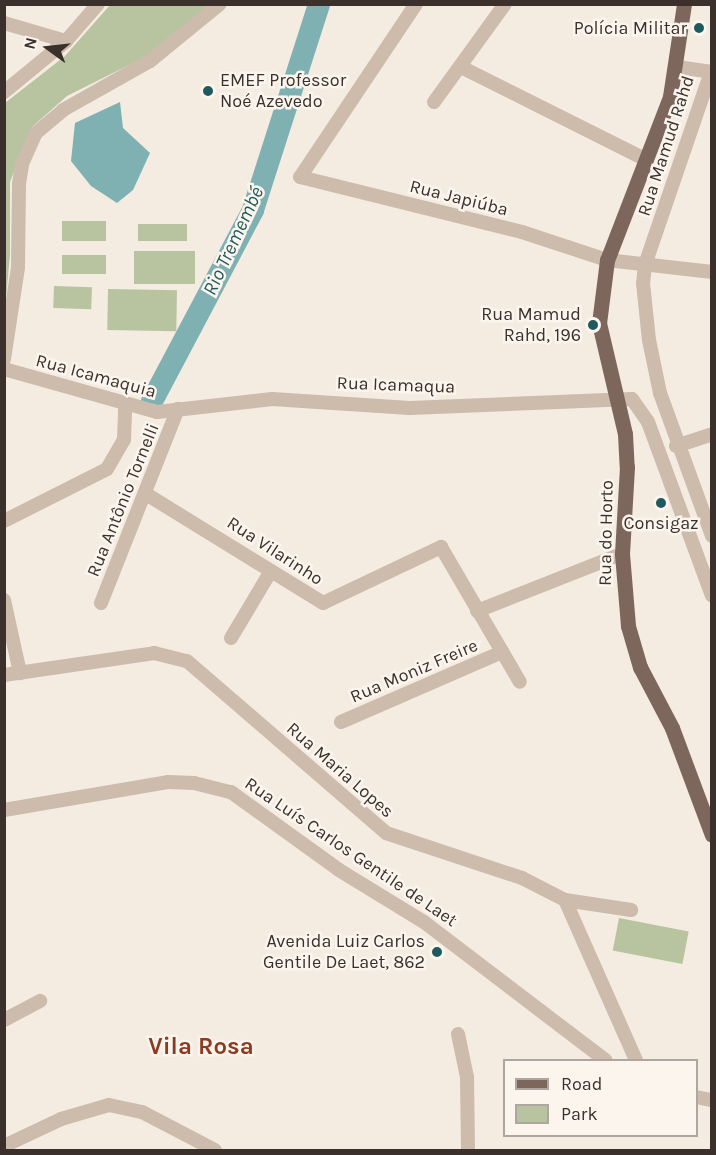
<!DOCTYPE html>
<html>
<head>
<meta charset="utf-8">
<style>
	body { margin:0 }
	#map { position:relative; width:716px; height:1155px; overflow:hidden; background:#f4ebe1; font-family:Karla,sans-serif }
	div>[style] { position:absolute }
	.green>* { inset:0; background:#b8c4a0; transform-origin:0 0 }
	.water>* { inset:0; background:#7fb0b2 }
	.river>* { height:22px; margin:-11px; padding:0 11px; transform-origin:11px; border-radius:11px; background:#7fb0b2 }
	.minor>* { height:14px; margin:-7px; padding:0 7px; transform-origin:7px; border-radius:7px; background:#cdbbac }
	.major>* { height:15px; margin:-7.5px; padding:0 7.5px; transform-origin:7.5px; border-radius:7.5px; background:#7d675c }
	.dots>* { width:16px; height:16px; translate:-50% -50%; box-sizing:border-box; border:3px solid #fbf5ee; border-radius:50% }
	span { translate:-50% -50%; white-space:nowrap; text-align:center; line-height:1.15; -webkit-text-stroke:5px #fbf5ee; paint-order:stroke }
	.poi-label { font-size:18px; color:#3b302b }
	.right { translate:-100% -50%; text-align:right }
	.left { translate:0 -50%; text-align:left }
	.street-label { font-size:18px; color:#3b302b }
	.water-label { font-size:20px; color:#1f5a5e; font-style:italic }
	.district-label { font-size:24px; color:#8c3b22; font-weight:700 }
	.frame { position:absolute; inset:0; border:6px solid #3b302b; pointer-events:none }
	.legend { position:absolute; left:503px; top:1059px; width:195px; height:78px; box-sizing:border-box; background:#fbf5ee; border:2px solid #aea6a0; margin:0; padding:8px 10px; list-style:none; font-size:18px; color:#3b302b }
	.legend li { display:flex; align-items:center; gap:12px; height:30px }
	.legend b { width:30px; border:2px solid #aea6a0 }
	.north { position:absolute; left:18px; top:18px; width:60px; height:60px; -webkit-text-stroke:4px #fbf5ee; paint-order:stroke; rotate:285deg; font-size:16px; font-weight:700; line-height:24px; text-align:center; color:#3b302b }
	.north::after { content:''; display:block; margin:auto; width:21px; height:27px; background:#3b302b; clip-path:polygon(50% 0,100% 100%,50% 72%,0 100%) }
</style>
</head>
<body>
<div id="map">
	<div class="green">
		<div style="clip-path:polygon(110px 5px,209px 5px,149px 55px,67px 96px,32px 127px,10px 182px,10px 255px,5px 309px,5px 103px,65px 56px)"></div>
		<div style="left:62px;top:221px;width:44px;height:20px"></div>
		<div style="left:138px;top:224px;width:49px;height:17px"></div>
		<div style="left:134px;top:251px;width:61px;height:33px"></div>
		<div style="left:62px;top:255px;width:44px;height:19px"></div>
		<div style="left:54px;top:286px;width:38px;height:22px;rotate:2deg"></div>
		<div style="left:108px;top:289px;width:69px;height:41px;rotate:1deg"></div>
		<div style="left:619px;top:918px;width:71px;height:33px;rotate:11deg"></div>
	</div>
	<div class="water">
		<div style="clip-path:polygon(120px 102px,123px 128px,150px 153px,133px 190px,117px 203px,91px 186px,71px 161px,75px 123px)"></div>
	</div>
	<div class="river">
		<div style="left:152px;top:401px;width:216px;rotate:-62.1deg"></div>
		<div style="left:253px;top:210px;width:216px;rotate:-72.2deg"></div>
	</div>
	<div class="minor">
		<div style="left:416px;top:4px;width:208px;rotate:123.8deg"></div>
		<div style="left:300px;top:177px;width:229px;rotate:13.9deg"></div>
		<div style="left:522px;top:232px;width:89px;rotate:18.2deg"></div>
		<div style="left:607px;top:260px;width:106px;rotate:6.5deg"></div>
		<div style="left:4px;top:23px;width:65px;rotate:16.2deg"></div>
		<div style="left:461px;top:67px;width:208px;rotate:26.6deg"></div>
		<div style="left:677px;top:67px;width:35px;rotate:8deg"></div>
		<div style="left:711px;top:72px;width:204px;rotate:108.9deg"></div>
		<div style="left:645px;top:265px;width:18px;rotate:96deg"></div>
		<div style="left:643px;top:283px;width:57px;rotate:84deg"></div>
		<div style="left:649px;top:340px;width:54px;rotate:78.3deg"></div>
		<div style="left:660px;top:393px;width:152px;rotate:70deg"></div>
		<div style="left:4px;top:92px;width:80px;rotate:-39.4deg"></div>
		<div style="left:66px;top:41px;width:49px;rotate:-49.1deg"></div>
		<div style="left:434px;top:102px;width:121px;rotate:-54.1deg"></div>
		<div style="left:4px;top:359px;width:93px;rotate:-81.3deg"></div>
		<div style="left:18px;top:267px;width:83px;rotate:-89.3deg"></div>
		<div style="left:19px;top:184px;width:20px;rotate:-81deg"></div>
		<div style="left:22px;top:164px;width:34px;rotate:-66deg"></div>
		<div style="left:36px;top:133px;width:35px;rotate:-40deg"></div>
		<div style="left:63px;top:110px;width:100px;rotate:-29.4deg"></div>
		<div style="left:150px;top:61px;width:90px;rotate:-39.2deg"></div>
		<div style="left:4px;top:369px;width:159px;rotate:15.7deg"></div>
		<div style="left:157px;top:412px;width:116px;rotate:-6.4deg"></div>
		<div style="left:272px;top:399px;width:138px;rotate:3.7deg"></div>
		<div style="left:410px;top:408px;width:222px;rotate:-2.3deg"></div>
		<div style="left:632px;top:399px;width:28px;rotate:55deg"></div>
		<div style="left:648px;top:422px;width:185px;rotate:69.8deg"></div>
		<div style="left:676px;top:446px;width:38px;rotate:-18deg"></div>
		<div style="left:146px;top:494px;width:208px;rotate:31.6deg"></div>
		<div style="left:323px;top:603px;width:131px;rotate:-25.4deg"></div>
		<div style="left:441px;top:547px;width:156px;rotate:59.7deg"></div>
		<div style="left:4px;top:521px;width:115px;rotate:-26.8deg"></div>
		<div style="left:107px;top:469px;width:34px;rotate:-60deg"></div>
		<div style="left:124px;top:440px;width:35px;rotate:-88deg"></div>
		<div style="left:4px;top:600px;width:75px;rotate:77.6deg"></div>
		<div style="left:101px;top:603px;width:209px;rotate:-68.4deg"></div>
		<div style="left:477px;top:611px;width:156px;rotate:-21.5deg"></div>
		<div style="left:231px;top:638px;width:78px;rotate:-59.2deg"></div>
		<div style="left:4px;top:675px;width:152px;rotate:-8.3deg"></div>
		<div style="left:154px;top:653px;width:34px;rotate:14deg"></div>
		<div style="left:187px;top:661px;width:263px;rotate:40.8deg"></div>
		<div style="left:386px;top:833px;width:143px;rotate:18.3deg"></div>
		<div style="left:522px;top:878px;width:48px;rotate:27.1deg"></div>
		<div style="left:565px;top:900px;width:175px;rotate:66.1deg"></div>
		<div style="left:341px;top:722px;width:176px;rotate:-23.5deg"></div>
		<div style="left:4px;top:810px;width:166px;rotate:-9.7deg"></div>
		<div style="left:168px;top:782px;width:26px;rotate:2deg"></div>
		<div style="left:194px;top:783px;width:38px;rotate:14deg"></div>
		<div style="left:231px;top:792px;width:133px;rotate:35.8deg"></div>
		<div style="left:339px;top:870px;width:100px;rotate:31.5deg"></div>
		<div style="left:424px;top:922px;width:228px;rotate:37.3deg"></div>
		<div style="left:565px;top:900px;width:67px;rotate:8.6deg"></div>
		<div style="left:4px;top:1020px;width:41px;rotate:-27.8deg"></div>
		<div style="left:458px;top:1034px;width:44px;rotate:78.2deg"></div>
		<div style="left:467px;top:1077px;width:73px;rotate:89.2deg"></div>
		<div style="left:696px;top:1097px;width:16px;rotate:11deg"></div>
		<div style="left:4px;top:1146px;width:63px;rotate:-25.3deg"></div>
		<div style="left:61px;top:1119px;width:50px;rotate:-16.3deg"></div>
		<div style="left:109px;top:1105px;width:34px;rotate:12deg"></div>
		<div style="left:142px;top:1112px;width:82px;rotate:27.5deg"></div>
	</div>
	<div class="major">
		<div style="left:684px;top:4px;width:94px;rotate:98.6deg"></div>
		<div style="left:670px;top:97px;width:175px;rotate:111.1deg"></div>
		<div style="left:607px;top:260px;width:64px;rotate:97.2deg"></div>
		<div style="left:599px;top:323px;width:114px;rotate:76.8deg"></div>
		<div style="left:625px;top:434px;width:33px;rotate:87deg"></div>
		<div style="left:627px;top:467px;width:87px;rotate:93.3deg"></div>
		<div style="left:622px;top:554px;width:72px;rotate:85.2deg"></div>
		<div style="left:628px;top:626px;width:43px;rotate:73.7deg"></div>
		<div style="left:640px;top:667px;width:69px;rotate:62.3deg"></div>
		<div style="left:672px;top:728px;width:114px;rotate:69.5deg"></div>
	</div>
	<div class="dots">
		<div style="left:699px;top:28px;background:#1f5a5e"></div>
		<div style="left:208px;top:91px;background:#1f5a5e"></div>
		<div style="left:593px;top:325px;background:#1f5a5e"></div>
		<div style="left:661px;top:503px;background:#1f5a5e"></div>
		<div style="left:437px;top:952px;background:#1f5a5e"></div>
	</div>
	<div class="poi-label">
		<span class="right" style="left:687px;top:28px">Polícia Militar</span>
		<span class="left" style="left:220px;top:91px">EMEF Professor<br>Noé Azevedo</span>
		<span class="right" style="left:581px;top:325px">Rua Mamud<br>Rahd, 196</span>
		<span style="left:661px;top:523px">Consigaz</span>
		<span class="right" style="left:425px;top:952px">Avenida Luiz Carlos<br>Gentile De Laet, 862</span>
	</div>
	<div class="street-label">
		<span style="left:666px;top:146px;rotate:-72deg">Rua Mamud Rahd</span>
		<span style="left:459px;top:198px;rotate:14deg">Rua Japiúba</span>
		<span style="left:96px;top:376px;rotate:15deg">Rua Icamaquia</span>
		<span style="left:396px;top:385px;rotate:2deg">Rua Icamaqua</span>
		<span style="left:123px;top:500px;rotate:-68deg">Rua Antônio Tornelli</span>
		<span style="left:606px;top:533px;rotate:-89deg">Rua do Horto</span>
		<span style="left:275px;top:551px;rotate:33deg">Rua Vilarinho</span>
		<span style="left:414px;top:671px;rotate:-23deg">Rua Moniz Freire</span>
		<span style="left:340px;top:770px;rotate:41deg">Rua Maria Lopes</span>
		<span style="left:351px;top:852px;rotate:34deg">Rua Luís Carlos Gentile de Laet</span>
	</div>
	<div class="water-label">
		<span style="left:233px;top:241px;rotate:-65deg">Rio Tremembé</span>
	</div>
	<div class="district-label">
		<span style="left:201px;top:1047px">Vila Rosa</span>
	</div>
	<div class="frame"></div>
	<ul class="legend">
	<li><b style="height:8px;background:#7d675c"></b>Road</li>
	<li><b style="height:16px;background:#b8c4a0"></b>Park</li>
	</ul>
	<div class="north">N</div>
</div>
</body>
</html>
